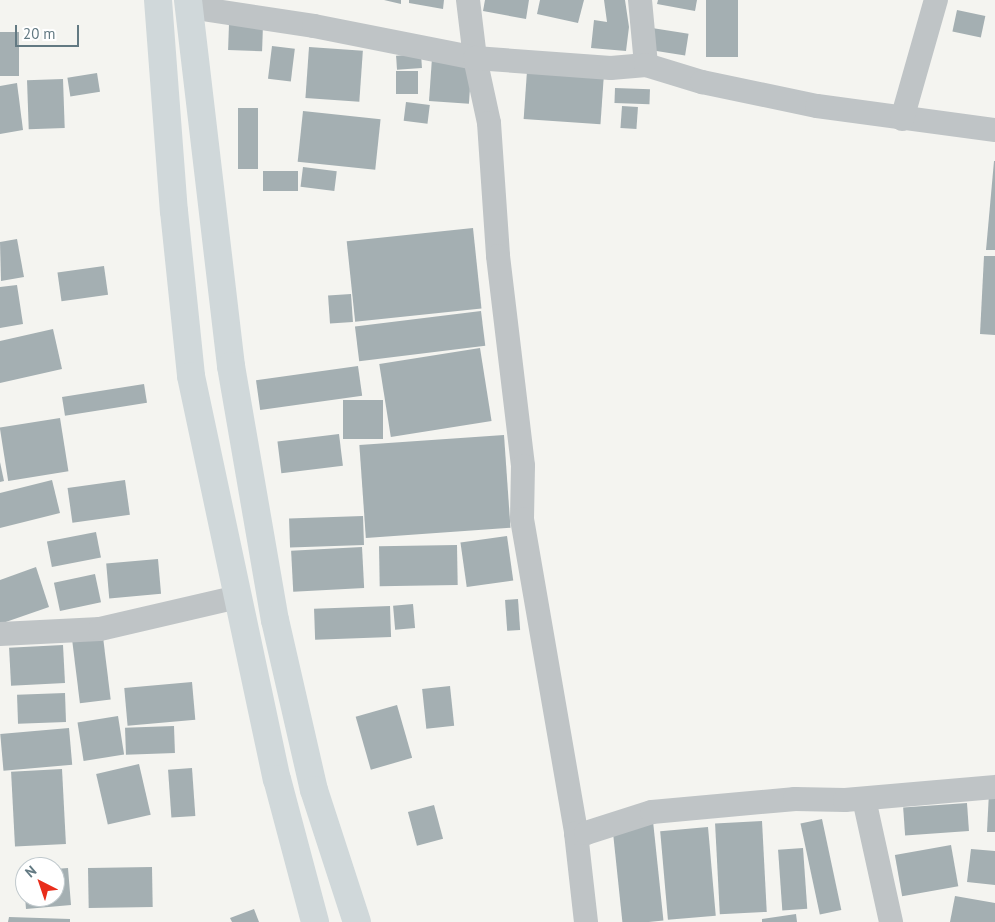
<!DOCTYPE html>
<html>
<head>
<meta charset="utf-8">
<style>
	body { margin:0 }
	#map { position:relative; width:995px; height:922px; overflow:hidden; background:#f4f4f0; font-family:"PT Sans",sans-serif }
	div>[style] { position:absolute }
	.building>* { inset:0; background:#a4afb2; transform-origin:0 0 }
	.minor>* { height:24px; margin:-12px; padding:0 12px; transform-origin:12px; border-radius:12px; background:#bfc4c6 }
	.primary>* { height:28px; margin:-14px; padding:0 14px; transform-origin:14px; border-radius:14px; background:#d0d8da }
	span { translate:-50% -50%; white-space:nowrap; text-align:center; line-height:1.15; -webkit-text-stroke:5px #fff; paint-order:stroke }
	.north { position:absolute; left:15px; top:857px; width:50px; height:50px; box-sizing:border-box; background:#fff; border:1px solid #c0c9cd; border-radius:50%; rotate:319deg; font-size:14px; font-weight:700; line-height:20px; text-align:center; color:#627982 }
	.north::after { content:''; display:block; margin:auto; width:18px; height:22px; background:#e92d1b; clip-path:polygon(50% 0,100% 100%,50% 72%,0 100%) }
	.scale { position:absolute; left:15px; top:25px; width:64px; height:22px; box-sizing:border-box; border:2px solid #627982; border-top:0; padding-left:6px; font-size:15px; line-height:18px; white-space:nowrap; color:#627982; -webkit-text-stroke:4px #fff; paint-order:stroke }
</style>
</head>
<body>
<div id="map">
	<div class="building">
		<div style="clip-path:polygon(384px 0,401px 0,401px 4px)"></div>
		<div style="clip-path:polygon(409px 0,444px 0,443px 9px,409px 3px)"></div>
		<div style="clip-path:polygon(485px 0,529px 0,526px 19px,483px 11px)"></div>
		<div style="clip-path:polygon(540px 0,584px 0,578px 23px,537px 14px)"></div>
		<div style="clip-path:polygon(604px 0,625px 0,629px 27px,626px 51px,591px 48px,594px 20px,607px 22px)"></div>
		<div style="clip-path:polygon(658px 0,697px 0,695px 11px,657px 4px)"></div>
		<div style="left:706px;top:0;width:32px;height:57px"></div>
		<div style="left:957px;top:10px;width:29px;height:22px;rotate:12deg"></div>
		<div style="left:229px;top:24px;width:34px;height:26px;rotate:2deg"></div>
		<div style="left:652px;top:28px;width:37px;height:22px;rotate:9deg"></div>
		<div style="left:0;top:32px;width:19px;height:44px"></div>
		<div style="left:272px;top:46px;width:23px;height:33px;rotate:7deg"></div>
		<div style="left:309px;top:47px;width:54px;height:51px;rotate:4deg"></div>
		<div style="left:421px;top:54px;width:14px;height:25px;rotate:86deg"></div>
		<div style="left:432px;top:58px;width:40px;height:43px;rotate:4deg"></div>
		<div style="left:396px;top:71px;width:22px;height:23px"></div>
		<div style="left:527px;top:71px;width:77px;height:48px;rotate:4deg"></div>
		<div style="left:97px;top:73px;width:19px;height:30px;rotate:81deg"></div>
		<div style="left:63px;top:79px;width:49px;height:36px;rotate:88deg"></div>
		<div style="clip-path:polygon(17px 83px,23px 130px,0 134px,0 86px)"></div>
		<div style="left:615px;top:88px;width:35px;height:15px;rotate:2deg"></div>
		<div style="left:406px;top:102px;width:24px;height:19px;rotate:7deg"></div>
		<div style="left:622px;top:106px;width:16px;height:22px;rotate:4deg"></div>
		<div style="left:238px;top:108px;width:20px;height:61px"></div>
		<div style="left:303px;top:111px;width:78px;height:51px;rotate:6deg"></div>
		<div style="clip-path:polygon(994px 161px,995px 161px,995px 250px,986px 250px)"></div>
		<div style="left:303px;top:167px;width:34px;height:20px;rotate:7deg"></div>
		<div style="left:263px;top:171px;width:35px;height:20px"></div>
		<div style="left:473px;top:228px;width:81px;height:127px;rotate:84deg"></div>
		<div style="clip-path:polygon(17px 239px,24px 277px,1px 281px,0 242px)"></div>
		<div style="clip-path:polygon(984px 256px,995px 256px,995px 335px,980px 334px)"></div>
		<div style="left:104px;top:266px;width:29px;height:47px;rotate:82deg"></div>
		<div style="clip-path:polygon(17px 285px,23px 324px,0 328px,0 287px)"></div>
		<div style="left:351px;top:294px;width:28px;height:23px;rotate:86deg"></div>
		<div style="left:481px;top:311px;width:35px;height:127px;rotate:83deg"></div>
		<div style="clip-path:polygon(53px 329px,62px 369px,0 383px,0 341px)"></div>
		<div style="left:480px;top:348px;width:74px;height:102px;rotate:81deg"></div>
		<div style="left:358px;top:366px;width:30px;height:103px;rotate:82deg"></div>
		<div style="left:144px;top:384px;width:19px;height:83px;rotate:81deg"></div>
		<div style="left:383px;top:400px;width:39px;height:40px;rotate:90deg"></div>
		<div style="left:60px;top:418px;width:54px;height:61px;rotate:81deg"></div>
		<div style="left:339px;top:434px;width:32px;height:62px;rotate:83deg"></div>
		<div style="left:504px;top:435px;width:93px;height:145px;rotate:86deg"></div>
		<div style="clip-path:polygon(0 462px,4px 481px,0 482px)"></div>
		<div style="clip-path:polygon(52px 480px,60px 513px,0 528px,0 493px)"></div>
		<div style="left:125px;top:480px;width:35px;height:58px;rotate:82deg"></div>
		<div style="left:363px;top:516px;width:29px;height:74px;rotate:88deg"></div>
		<div style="left:96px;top:532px;width:26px;height:50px;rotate:79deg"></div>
		<div style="left:507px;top:536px;width:45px;height:47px;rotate:82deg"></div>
		<div style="left:457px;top:545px;width:40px;height:78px;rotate:89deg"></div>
		<div style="left:362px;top:547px;width:41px;height:71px;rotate:87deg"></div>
		<div style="left:158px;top:559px;width:35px;height:52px;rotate:85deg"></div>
		<div style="clip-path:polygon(36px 567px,49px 607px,0 624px,0 580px)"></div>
		<div style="left:95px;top:574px;width:29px;height:42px;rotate:78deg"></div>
		<div style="left:518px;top:599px;width:31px;height:13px;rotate:86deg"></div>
		<div style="left:413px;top:604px;width:24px;height:20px;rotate:85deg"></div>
		<div style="left:390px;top:606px;width:31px;height:76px;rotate:88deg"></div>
		<div style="left:103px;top:637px;width:63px;height:31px;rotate:83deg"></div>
		<div style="left:63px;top:645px;width:38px;height:54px;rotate:87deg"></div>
		<div style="left:192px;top:682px;width:38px;height:68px;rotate:85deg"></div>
		<div style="left:450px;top:686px;width:40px;height:28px;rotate:84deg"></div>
		<div style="left:65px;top:693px;width:29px;height:48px;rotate:88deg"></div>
		<div style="left:397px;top:705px;width:55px;height:43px;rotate:74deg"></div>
		<div style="left:118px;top:716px;width:39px;height:41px;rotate:81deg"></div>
		<div style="left:174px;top:726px;width:27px;height:49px;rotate:88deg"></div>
		<div style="left:69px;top:728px;width:37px;height:69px;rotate:85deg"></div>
		<div style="left:139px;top:764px;width:52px;height:44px;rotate:77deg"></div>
		<div style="left:192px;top:768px;width:48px;height:24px;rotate:86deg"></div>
		<div style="left:62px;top:769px;width:75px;height:51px;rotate:87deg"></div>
		<div style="clip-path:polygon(989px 792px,995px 792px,995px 832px,987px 832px)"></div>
		<div style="left:967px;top:803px;width:28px;height:64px;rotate:86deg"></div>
		<div style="left:434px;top:805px;width:35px;height:27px;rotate:75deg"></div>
		<div style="left:822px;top:819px;width:93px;height:22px;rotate:78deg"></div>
		<div style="left:653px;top:821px;width:100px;height:41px;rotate:84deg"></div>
		<div style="left:762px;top:821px;width:91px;height:47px;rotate:87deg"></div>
		<div style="left:708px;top:827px;width:89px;height:48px;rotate:85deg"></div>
		<div style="left:951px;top:845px;width:42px;height:57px;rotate:80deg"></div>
		<div style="left:803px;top:848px;width:61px;height:25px;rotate:86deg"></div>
		<div style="clip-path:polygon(971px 849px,995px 851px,995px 885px,967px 882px)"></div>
		<div style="left:152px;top:867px;width:40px;height:64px;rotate:89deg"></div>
		<div style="clip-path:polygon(68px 868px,71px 905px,26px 909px,25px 897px,55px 897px,55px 869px)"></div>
		<div style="clip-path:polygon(955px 896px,995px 903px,995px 922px,950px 922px)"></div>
		<div style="clip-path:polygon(254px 909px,259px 922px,232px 922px,230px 918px)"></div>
		<div style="clip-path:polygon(796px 914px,797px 922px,762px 922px,762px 919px)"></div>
		<div style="clip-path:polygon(9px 917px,70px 919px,70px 922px,8px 922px)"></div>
	</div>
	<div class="minor">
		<div style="left:468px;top:0;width:58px;rotate:83.1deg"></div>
		<div style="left:475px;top:58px;width:66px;rotate:77.8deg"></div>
		<div style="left:489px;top:123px;width:133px;rotate:86.1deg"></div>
		<div style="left:498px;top:256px;width:211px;rotate:83.2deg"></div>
		<div style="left:523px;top:466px;width:53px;rotate:91.1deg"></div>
		<div style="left:522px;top:519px;width:319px;rotate:80.2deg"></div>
		<div style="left:576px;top:833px;width:90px;rotate:83.6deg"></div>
		<div style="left:640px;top:0;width:65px;rotate:84.7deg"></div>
		<div style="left:189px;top:7px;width:126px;rotate:8.6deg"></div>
		<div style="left:314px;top:26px;width:164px;rotate:11.2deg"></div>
		<div style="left:475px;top:58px;width:136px;rotate:4.2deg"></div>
		<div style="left:611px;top:68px;width:35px;rotate:-5deg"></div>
		<div style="left:646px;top:65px;width:59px;rotate:16.9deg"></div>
		<div style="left:702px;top:82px;width:117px;rotate:11.8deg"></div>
		<div style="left:817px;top:106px;width:180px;rotate:7.7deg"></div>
		<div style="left:902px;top:119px;width:124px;rotate:-74.1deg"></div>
		<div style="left:0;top:634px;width:100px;rotate:-2.9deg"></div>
		<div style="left:100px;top:629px;width:142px;rotate:-13.1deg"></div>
		<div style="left:864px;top:799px;width:126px;rotate:77.6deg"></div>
		<div style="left:576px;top:833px;width:10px"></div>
		<div style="left:586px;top:833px;width:69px;rotate:-17.7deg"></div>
		<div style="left:652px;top:812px;width:144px;rotate:-5.2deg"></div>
		<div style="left:795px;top:799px;width:50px;rotate:1.1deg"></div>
		<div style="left:845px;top:800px;width:151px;rotate:-5deg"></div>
	</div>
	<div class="primary">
		<div style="left:158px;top:0;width:212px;rotate:85.7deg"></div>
		<div style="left:174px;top:211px;width:166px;rotate:84.1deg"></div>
		<div style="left:191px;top:376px;width:412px;rotate:78deg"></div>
		<div style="left:277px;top:779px;width:148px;rotate:75.1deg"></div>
		<div style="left:188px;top:0;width:369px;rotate:83.3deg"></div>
		<div style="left:231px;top:366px;width:258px;rotate:80.2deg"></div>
		<div style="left:275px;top:620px;width:174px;rotate:77.1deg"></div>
		<div style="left:314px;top:790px;width:139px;rotate:72deg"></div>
	</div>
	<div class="north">N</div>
	<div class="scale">20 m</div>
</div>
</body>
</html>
